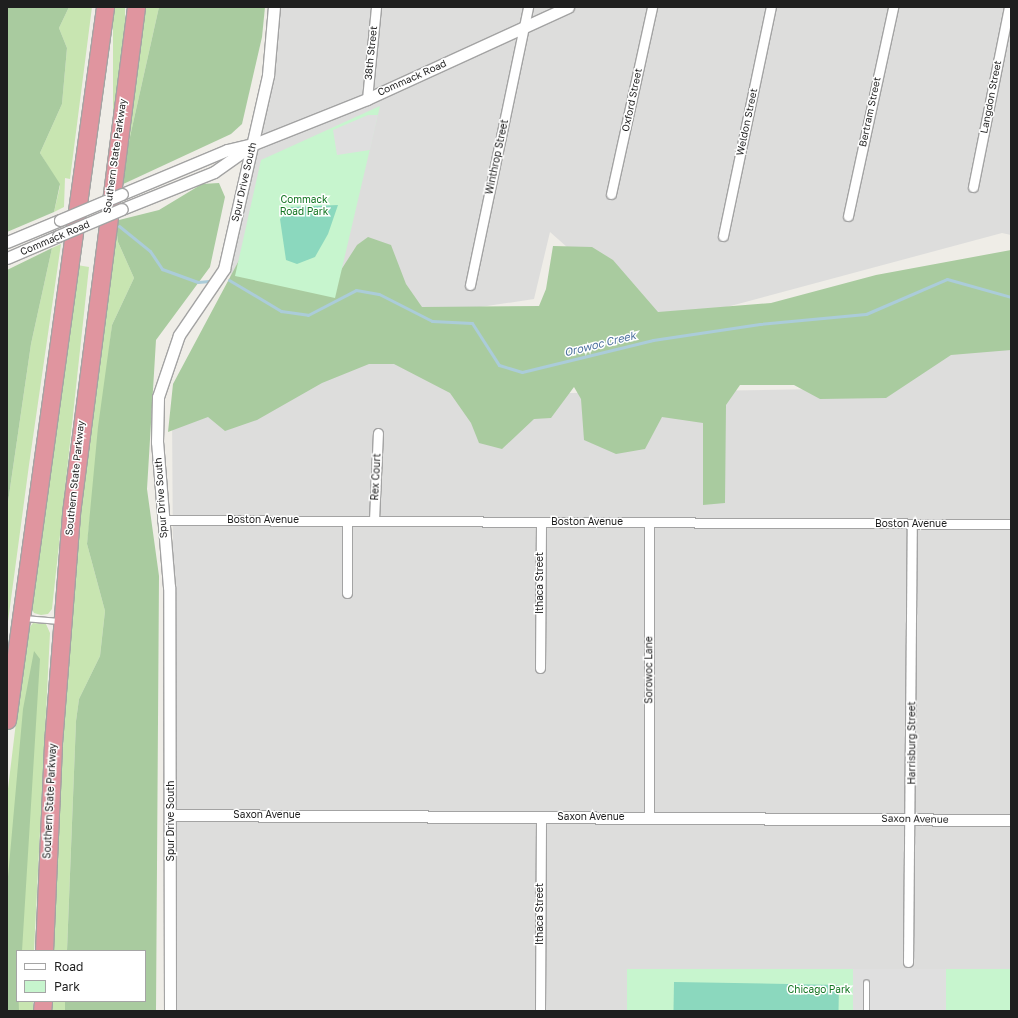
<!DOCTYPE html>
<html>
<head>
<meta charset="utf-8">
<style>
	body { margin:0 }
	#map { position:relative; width:1018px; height:1018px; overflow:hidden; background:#efede7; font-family:"Golos Text",sans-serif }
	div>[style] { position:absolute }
	.residential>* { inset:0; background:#dddddc }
	.grass>* { inset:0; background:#c8e5b1; transform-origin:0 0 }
	.forest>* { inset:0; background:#a9cb9f }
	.park>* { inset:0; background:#c7f5ce; transform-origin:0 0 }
	.pitch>* { inset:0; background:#8bd8be; transform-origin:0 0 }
	.parking>* { inset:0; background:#dfdfdf; transform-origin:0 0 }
	.stream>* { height:3px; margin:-1.5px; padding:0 1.5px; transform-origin:1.5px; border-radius:1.5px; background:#abccd9 }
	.roads { filter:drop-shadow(1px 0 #a3a3a3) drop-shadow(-1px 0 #a3a3a3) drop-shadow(0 1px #a3a3a3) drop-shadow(0 -1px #a3a3a3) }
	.service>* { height:4.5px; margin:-2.25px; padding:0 2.25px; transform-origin:2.25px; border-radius:2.25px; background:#fff }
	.minor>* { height:9px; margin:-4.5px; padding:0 4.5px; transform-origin:4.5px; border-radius:4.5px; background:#fff }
	.tertiary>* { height:11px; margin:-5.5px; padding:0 5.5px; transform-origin:5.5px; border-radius:5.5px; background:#fff }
	.motorway>* { height:17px; margin:-8.5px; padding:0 8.5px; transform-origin:8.5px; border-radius:8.5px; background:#e0959f }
	.bridges { filter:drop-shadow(1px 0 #a3a3a3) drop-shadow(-1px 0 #a3a3a3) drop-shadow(0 1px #a3a3a3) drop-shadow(0 -1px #a3a3a3) }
	.tertiary-bridge>* { height:11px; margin:-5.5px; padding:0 5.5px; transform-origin:5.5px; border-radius:5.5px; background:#fff }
	span { translate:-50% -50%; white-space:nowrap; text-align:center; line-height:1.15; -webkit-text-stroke:3px #fff; paint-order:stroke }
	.street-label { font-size:10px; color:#1f1f1f }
	.park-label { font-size:10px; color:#147622 }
	.water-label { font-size:11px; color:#5074a0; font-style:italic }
	.frame { position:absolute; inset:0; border:8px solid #1f1f1f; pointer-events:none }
	.legend { position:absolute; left:16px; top:950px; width:130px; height:52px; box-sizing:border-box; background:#fff; border:1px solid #a5a5a5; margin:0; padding:5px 7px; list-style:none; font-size:12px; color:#1f1f1f }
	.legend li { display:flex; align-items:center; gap:8px; height:20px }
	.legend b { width:20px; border:1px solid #a5a5a5 }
</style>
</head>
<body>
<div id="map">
	<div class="residential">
		<div style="clip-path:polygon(274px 7px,1011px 7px,1011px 235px,1002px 233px,656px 326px,550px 232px,534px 299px,394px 320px,228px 290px)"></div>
		<div style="clip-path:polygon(965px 330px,1011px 334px,1011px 1011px,176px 1011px,172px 410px,381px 352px,504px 394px,883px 388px)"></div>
	</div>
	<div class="grass">
		<div style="clip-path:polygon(69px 7px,92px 7px,70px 179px,65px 178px,64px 207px,54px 212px,60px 186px,40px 153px,62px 104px,67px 48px,59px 28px)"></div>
		<div style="left:113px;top:7px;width:12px;height:160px"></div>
		<div style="clip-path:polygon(144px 7px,159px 7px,119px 186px)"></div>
		<div style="clip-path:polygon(115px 221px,118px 242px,134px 278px,112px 325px,87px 544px,105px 611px,100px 656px,79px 699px,76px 721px,67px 951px,52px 951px,70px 618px,88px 425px)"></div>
		<div style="clip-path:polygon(61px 244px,29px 465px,7px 629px,7px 509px,31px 344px,52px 248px)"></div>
		<div style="clip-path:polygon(77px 265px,89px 267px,52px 609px,48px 614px,41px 615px,34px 613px,30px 606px)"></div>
		<div style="clip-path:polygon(33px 623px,46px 624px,50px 633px,34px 951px,17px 951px,17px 1001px,33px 1001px,33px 1011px,7px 1011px,7px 797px,27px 631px)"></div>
		<div style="left:51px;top:1001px;width:14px;height:10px"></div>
	</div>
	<div class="forest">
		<div style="clip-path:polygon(7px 7px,69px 7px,59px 28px,67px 48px,62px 104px,40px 153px,60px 184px,54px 212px,7px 232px)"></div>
		<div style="clip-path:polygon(159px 7px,265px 7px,262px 37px,242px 124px,231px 134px,119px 186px)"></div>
		<div style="clip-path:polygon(219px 183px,225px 197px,210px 267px,156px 340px,147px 489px,159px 576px,156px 1011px,65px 1011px,65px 1001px,145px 1001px,145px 951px,67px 951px,76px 721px,79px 699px,100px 656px,105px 611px,87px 544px,98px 427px,112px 325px,134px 278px,118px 242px,115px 221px,159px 210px,202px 184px)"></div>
		<div style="clip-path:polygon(260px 221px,332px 284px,357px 245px,368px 237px,391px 245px,406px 284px,422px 307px,539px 306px,546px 289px,553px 246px,592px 247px,613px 260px,658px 312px,771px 303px,876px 275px,1011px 250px,1011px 350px,951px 355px,886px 398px,820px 399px,794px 385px,740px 385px,726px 405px,725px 503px,703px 505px,703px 423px,662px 417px,645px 449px,616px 454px,584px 440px,581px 399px,574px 387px,551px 418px,534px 419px,502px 449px,479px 443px,471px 423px,450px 393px,394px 364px,369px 364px,322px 383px,257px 420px,225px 431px,208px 417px,168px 432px,173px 384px)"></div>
		<div style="clip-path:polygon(52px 248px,31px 344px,7px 509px,7px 270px)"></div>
		<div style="clip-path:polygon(34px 651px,40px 659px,22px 951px,17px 951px,19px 1011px,7px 1011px,7px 888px,23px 709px)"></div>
	</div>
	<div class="park">
		<div style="clip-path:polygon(380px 106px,335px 298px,235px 276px,261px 160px)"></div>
		<div style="left:627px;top:969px;width:384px;height:42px"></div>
	</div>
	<div class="pitch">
		<div style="clip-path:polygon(338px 205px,328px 234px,315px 257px,297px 264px,286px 260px,280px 219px,291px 207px)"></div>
		<div style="left:674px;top:982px;width:165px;height:29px;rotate:1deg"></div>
	</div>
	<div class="parking">
		<div style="clip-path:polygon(368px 115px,378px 115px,370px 150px,337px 155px,333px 130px)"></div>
		<div style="left:853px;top:969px;width:93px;height:42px"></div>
	</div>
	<div class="stream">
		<div style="left:119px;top:226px;width:40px;rotate:39deg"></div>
		<div style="left:150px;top:251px;width:22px;rotate:56deg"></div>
		<div style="left:162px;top:269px;width:38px;rotate:20deg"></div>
		<div style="left:198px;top:282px;width:11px;rotate:-5deg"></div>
		<div style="left:229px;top:280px;width:61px;rotate:30.8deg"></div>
		<div style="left:281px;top:311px;width:27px;rotate:8deg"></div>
		<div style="left:308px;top:315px;width:54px;rotate:-27.5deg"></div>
		<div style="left:356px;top:290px;width:23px;rotate:10deg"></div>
		<div style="left:379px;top:294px;width:59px;rotate:27deg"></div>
		<div style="left:432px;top:321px;width:40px;rotate:2.9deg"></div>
		<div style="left:472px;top:323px;width:50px;rotate:57.3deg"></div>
		<div style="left:499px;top:365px;width:24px;rotate:17deg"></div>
		<div style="left:522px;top:372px;width:135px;rotate:-13.7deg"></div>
		<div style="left:653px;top:340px;width:108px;rotate:-8.5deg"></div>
		<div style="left:760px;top:324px;width:106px;rotate:-5.4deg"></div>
		<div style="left:866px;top:314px;width:88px;rotate:-23.4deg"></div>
		<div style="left:947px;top:279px;width:66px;rotate:15.7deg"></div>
	</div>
	<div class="roads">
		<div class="service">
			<div style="left:24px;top:618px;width:35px;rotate:5deg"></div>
			<div style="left:866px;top:1011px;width:28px;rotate:-90deg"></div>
		</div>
		<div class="minor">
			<div style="left:367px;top:99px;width:92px;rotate:-84.4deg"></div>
			<div style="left:973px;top:187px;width:184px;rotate:-78.7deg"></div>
			<div style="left:611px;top:194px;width:191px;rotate:-77.6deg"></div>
			<div style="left:848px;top:216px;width:214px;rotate:-77.8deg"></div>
			<div style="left:723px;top:236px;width:234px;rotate:-78.2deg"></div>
			<div style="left:470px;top:285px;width:284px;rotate:-78.2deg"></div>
			<div style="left:162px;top:520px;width:849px;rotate:0.27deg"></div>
			<div style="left:374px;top:520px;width:87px;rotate:-87.4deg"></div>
			<div style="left:649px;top:522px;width:295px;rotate:90deg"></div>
			<div style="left:347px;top:593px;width:72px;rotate:-90deg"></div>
			<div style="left:540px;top:668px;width:146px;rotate:-89.6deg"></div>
			<div style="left:908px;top:962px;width:438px;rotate:-89.5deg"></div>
			<div style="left:540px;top:1011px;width:194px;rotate:-89.7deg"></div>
		</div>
		<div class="tertiary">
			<div style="left:122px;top:194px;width:114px;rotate:-22.7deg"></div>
			<div style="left:227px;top:150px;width:28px;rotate:-13deg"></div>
			<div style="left:254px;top:144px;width:122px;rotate:-21.7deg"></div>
			<div style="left:367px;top:99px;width:221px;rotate:-24.6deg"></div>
			<div style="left:122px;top:209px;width:99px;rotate:-21.9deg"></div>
			<div style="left:214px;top:172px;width:42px;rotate:-35.2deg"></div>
			<div style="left:7px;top:242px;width:57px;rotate:-22.5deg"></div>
			<div style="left:7px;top:258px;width:56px;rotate:-23.3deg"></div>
			<div style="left:172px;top:815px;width:839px;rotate:0.34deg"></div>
			<div style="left:170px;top:1011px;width:424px;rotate:-90.1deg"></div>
			<div style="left:169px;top:587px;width:145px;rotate:-94.7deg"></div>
			<div style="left:157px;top:442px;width:45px;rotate:-88.7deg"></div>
			<div style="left:158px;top:397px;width:65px;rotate:-71.3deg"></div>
			<div style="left:179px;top:335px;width:80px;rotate:-55.7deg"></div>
			<div style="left:224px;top:269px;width:199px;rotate:-77.2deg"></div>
			<div style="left:268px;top:75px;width:68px;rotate:-85deg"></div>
		</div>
		<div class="motorway">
			<div style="left:7px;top:720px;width:720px;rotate:-82.17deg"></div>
			<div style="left:44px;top:951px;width:208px;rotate:-87.5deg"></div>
			<div style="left:53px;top:743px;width:231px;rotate:-85.5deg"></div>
			<div style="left:71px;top:513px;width:510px;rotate:-82.68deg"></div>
			<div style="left:42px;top:1011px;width:10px;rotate:-84deg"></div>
		</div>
	</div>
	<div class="bridges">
		<div class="tertiary-bridge">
			<div style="left:60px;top:220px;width:67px;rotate:-22.8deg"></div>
			<div style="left:58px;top:236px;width:69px;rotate:-22.9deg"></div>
		</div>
	</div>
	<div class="street-label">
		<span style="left:371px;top:53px;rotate:-84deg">38th Street</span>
		<span style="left:412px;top:78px;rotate:-24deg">Commack Road</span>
		<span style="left:991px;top:97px;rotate:-79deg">Langdon Street</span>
		<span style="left:632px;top:100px;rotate:-78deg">Oxford Street</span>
		<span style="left:870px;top:112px;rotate:-78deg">Bertram Street</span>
		<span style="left:747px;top:122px;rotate:-78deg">Weldon Street</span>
		<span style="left:115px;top:156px;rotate:-82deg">Southern State Parkway</span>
		<span style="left:497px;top:157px;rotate:-78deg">Winthrop Street</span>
		<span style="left:244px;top:182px;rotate:-77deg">Spur Drive South</span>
		<span style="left:55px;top:238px;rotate:-23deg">Commack Road</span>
		<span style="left:376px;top:477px;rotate:-87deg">Rex Court</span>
		<span style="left:75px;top:478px;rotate:-84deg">Southern State Parkway</span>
		<span style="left:161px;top:498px;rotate:-94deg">Spur Drive South</span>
		<span style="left:263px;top:520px">Boston Avenue</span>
		<span style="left:587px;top:522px">Boston Avenue</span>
		<span style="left:911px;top:524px">Boston Avenue</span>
		<span style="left:540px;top:583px;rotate:-90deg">Ithaca Street</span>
		<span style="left:649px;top:670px;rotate:-90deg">Sorowoc Lane</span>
		<span style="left:912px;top:743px;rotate:-90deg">Harrisburg Street</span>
		<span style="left:50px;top:801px;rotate:-87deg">Southern State Parkway</span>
		<span style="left:267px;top:815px">Saxon Avenue</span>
		<span style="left:591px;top:817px">Saxon Avenue</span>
		<span style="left:915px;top:819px;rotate:1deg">Saxon Avenue</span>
		<span style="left:171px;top:821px;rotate:-90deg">Spur Drive South</span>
		<span style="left:540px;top:914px;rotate:-90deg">Ithaca Street</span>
	</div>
	<div class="park-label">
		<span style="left:304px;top:205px">Commack<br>Road Park</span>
		<span style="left:819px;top:990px">Chicago Park</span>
	</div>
	<div class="water-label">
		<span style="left:600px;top:344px;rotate:-14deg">Orowoc Creek</span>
	</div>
	<div class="frame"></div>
	<ul class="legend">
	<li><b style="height:5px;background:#fff"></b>Road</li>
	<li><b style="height:11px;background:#c7f5ce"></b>Park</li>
	</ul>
</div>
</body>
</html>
